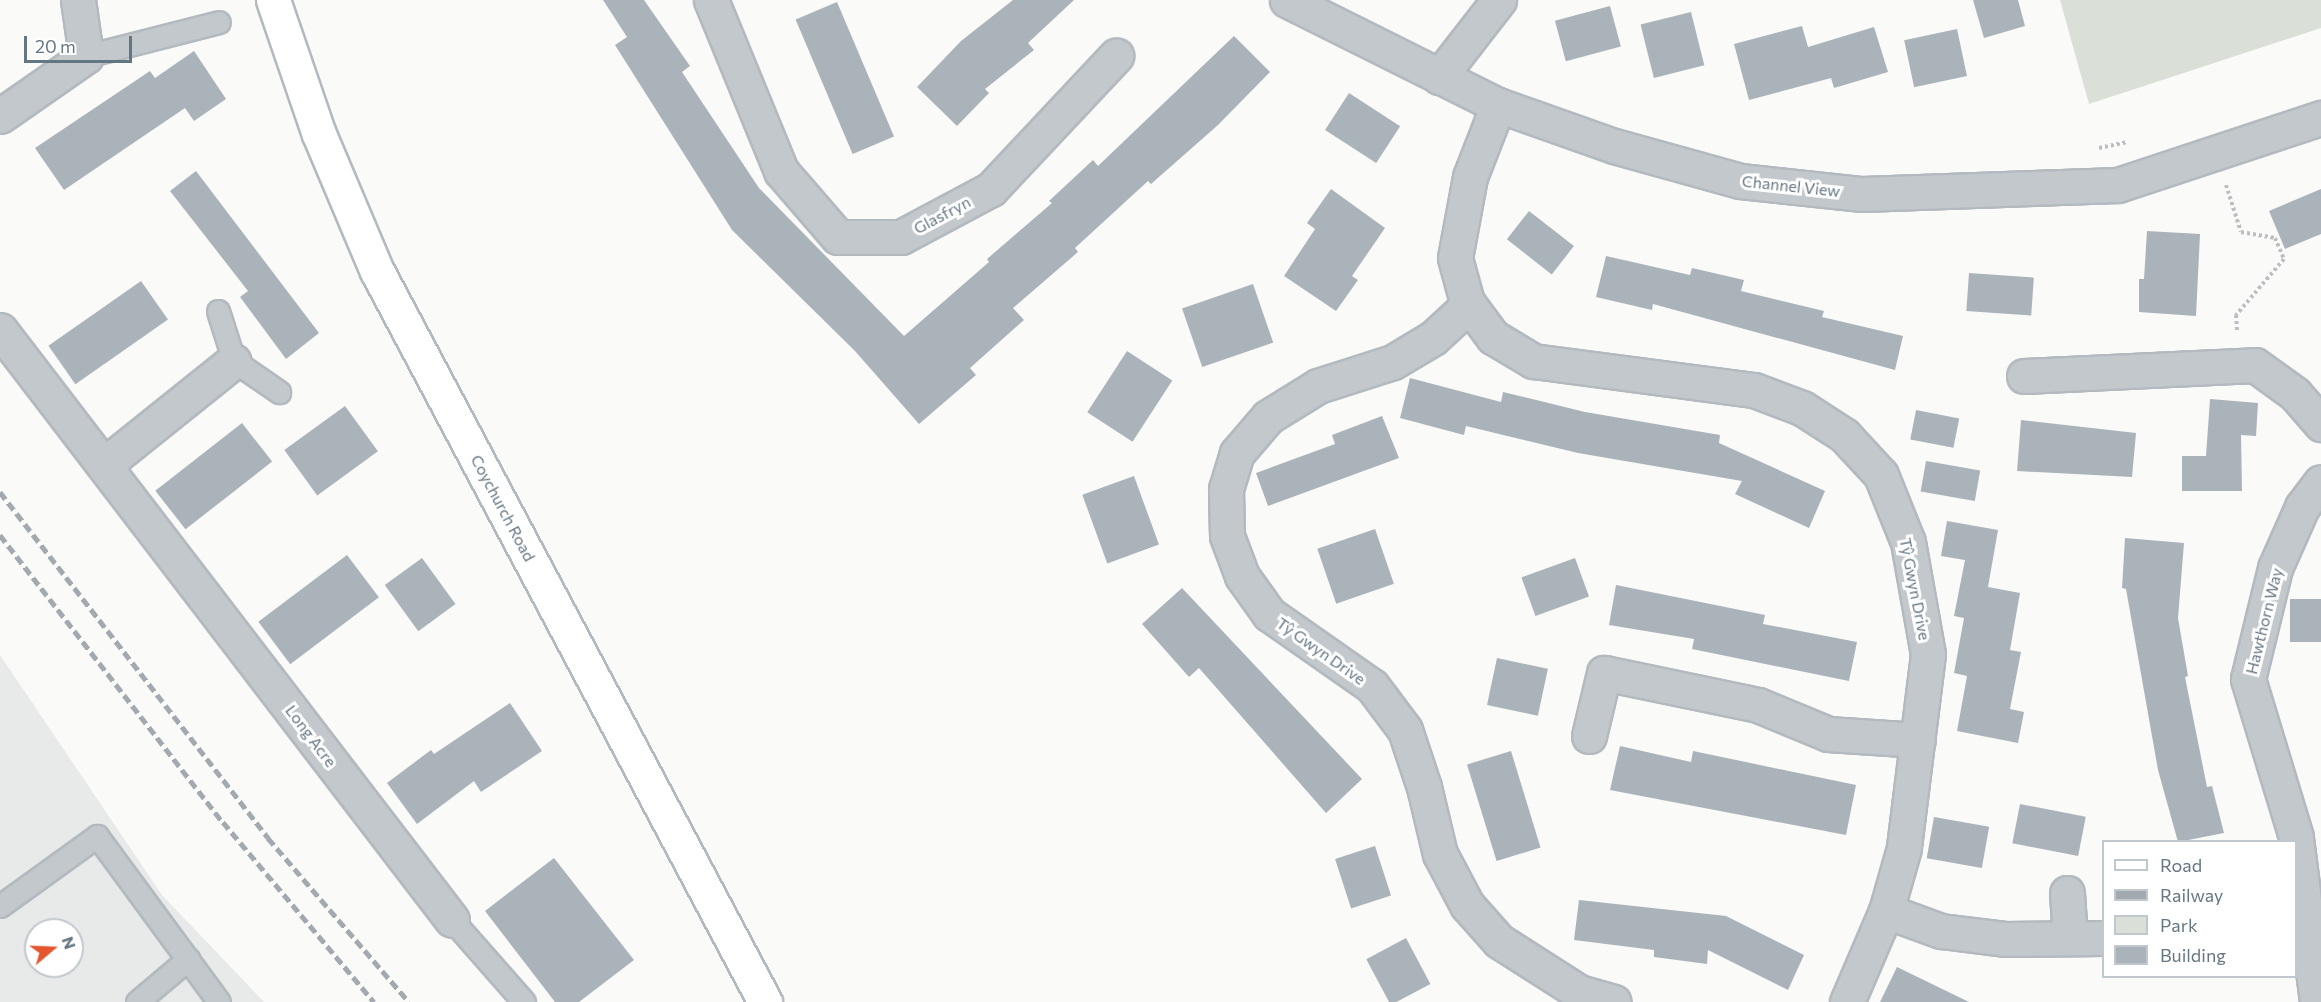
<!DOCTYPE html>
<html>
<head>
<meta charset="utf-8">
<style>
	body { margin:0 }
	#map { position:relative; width:2321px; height:1002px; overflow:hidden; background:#fafaf8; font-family:Commissioner,sans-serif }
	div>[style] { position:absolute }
	.built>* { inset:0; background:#e8e9e9 }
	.green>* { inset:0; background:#dadfd7 }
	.building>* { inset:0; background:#aab3b9; transform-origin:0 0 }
	.path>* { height:4px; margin-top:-2px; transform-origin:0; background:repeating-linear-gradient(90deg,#bbbfc2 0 3px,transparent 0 6px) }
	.roads { filter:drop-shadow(2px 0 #b3babf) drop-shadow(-2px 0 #b3babf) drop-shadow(0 2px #b3babf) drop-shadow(0 -2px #b3babf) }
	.service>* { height:21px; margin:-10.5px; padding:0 10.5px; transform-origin:10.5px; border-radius:10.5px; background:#c3c8cc }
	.minor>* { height:33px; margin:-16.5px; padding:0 16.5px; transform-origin:16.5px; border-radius:16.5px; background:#c3c8cc }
	.tertiary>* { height:33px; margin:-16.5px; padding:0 16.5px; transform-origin:16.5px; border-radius:16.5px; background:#c3c8cc }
	.secondary>* { height:33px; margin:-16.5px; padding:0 16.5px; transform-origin:16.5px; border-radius:16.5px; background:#fff }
	.rail>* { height:4.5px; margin-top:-2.25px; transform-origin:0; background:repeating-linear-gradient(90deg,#a2aab0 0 9px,transparent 0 13.5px) }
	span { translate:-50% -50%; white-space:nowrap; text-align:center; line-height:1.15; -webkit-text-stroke:6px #fff; paint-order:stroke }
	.street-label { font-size:16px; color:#657683 }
	.legend { position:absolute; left:2102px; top:840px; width:195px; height:138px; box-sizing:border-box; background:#fff; border:2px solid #c1c8cd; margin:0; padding:8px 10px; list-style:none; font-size:18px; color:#657683 }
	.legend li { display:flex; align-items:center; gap:12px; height:30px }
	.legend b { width:30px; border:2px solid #c1c8cd }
	.north { position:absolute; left:24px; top:918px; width:60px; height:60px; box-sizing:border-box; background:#fff; border:2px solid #c1c8cd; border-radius:50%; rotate:71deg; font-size:16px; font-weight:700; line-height:24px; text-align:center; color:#657683 }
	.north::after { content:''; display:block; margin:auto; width:21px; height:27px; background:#e4572e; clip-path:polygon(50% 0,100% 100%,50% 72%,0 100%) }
	.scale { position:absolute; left:24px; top:36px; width:108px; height:27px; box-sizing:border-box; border:3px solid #657683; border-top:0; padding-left:8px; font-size:18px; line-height:21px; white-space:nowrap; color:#657683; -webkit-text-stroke:4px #fff; paint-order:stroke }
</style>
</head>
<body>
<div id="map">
	<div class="built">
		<div style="clip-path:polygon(evenodd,0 655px,162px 895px,264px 1002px,0 1002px,0 655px,36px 930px,72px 930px,72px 966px,36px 966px,36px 930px)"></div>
	</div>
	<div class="green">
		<div style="clip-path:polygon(2060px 0,2321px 0,2321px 28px,2089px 104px)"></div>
	</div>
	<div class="building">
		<div style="clip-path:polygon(603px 0,644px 0,690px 66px,682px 72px,759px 188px,904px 336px,989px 262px,987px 259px,1052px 203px,1049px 201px,1093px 160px,1098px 166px,1234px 36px,1270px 72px,1218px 125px,1151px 184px,1148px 181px,1075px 248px,1078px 252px,1013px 308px,1024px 320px,970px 368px,976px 375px,919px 424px,855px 351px,732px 230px,615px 45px,627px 37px)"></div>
		<div style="clip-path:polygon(1013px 0,1074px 0,1028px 43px,1034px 50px,985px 89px,989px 93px,957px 126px,917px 87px,961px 41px)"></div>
		<div style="clip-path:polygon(1973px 0,2018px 0,2025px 26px,1984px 38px)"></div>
		<div style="left:837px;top:2px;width:146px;height:45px;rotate:67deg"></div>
		<div style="left:1610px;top:6px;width:42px;height:57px;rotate:75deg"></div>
		<div style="left:1691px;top:12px;width:55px;height:52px;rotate:76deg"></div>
		<div style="clip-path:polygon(1802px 26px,1808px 47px,1874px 27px,1888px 72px,1834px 88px,1831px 78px,1749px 100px,1734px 44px)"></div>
		<div style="left:1957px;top:29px;width:48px;height:54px;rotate:78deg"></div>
		<div style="clip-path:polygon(194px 51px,226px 99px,194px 121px,185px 108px,64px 190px,35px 148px,150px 71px,155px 78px)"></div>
		<div style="left:1349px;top:93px;width:61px;height:44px;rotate:33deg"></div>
		<div style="clip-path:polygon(196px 171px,319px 333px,286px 359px,240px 297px,248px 291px,170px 191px)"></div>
		<div style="clip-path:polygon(1331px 189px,1385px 228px,1352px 276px,1358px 280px,1336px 311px,1284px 276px,1315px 229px,1307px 223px)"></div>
		<div style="clip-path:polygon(2321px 189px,2321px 234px,2285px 249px,2269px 211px)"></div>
		<div style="left:1529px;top:211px;width:57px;height:36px;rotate:38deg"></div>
		<div style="clip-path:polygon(2147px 231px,2200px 234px,2196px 316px,2139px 312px,2139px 279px,2144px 279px)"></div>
		<div style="clip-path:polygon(1606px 256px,1690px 275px,1692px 268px,1744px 280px,1741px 291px,1824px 311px,1822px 317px,1903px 336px,1895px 370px,1653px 304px,1652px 310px,1596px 297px)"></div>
		<div style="left:1969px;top:273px;width:65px;height:38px;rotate:4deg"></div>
		<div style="left:141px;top:281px;width:47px;height:113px;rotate:55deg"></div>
		<div style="left:1253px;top:284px;width:62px;height:75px;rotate:71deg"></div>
		<div style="left:1127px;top:351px;width:54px;height:73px;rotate:33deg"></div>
		<div style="clip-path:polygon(1410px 378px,1501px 402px,1503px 392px,1585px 412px,1720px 435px,1719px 443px,1825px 491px,1809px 528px,1735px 494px,1742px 481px,1578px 453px,1466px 426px,1464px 435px,1400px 418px)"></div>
		<div style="clip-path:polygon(2210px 399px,2258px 403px,2256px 436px,2241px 435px,2242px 491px,2182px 491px,2182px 456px,2206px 456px)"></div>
		<div style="left:345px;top:406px;width:56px;height:75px;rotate:54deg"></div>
		<div style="left:1916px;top:410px;width:44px;height:30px;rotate:11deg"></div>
		<div style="clip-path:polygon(1382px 416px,1399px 458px,1268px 506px,1256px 473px,1335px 444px,1332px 435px)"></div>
		<div style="clip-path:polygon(2021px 420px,2136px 433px,2132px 477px,2017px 471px)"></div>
		<div style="left:242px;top:423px;width:49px;height:110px;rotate:52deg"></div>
		<div style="left:1926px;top:461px;width:55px;height:31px;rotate:10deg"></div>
		<div style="left:1134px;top:476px;width:73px;height:55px;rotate:70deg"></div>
		<div style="clip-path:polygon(1947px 521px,1998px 530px,1988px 587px,2020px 593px,2010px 650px,2021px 652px,2010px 709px,2024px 712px,2018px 743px,1957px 731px,1967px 676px,1954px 673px,1964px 618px,1954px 616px,1965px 560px,1941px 556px)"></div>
		<div style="left:1375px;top:529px;width:58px;height:61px;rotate:71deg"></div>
		<div style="clip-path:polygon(2125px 538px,2184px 543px,2178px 618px,2188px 676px,2185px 677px,2207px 787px,2212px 786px,2224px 833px,2178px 842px,2158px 770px,2126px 589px,2122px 588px)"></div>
		<div style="left:347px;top:555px;width:53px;height:111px;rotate:53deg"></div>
		<div style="left:422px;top:558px;width:57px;height:46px;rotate:54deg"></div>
		<div style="left:1575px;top:558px;width:41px;height:57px;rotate:70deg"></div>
		<div style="clip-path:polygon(1616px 585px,1765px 615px,1763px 624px,1857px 642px,1849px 681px,1692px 649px,1694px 639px,1609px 625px)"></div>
		<div style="clip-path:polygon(1182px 588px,1362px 779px,1326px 813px,1199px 668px,1189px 677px,1142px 624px)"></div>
		<div style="left:2290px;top:599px;width:31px;height:43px"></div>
		<div style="left:1497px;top:658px;width:52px;height:48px;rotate:12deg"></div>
		<div style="clip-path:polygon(510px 703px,542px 751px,481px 792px,474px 781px,417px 824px,387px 783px,431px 750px,434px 754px)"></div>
		<div style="clip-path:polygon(1620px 746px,1691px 762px,1693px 751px,1856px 785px,1846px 835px,1610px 790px)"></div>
		<div style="left:1511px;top:751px;width:101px;height:46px;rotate:73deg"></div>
		<div style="left:2020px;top:804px;width:67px;height:40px;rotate:11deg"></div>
		<div style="left:1934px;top:817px;width:56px;height:42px;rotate:10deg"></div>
		<div style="left:1375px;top:846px;width:52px;height:42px;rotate:72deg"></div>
		<div style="clip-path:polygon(554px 858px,634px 960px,579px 1002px,555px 1002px,485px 911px)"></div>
		<div style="clip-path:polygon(1579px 900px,1726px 916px,1804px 955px,1788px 990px,1708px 950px,1707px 964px,1654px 957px,1654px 950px,1574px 940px)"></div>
		<div style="left:1406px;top:938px;width:52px;height:45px;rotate:62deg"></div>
		<div style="clip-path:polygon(1897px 967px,1969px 1002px,1880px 1002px)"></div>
	</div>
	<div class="path">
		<div style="left:2099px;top:148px;width:29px;rotate:-12deg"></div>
		<div style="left:2226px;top:185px;width:49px;rotate:72.3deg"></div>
		<div style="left:2241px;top:232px;width:35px;rotate:10deg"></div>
		<div style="left:2275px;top:238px;width:23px;rotate:67deg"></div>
		<div style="left:2284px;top:259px;width:74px;rotate:130.6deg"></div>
		<div style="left:2236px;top:315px;width:16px;rotate:86deg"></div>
	</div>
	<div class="roads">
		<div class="service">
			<div style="left:86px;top:56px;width:137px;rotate:-14.3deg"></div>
			<div style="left:218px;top:311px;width:52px;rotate:72.3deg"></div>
			<div style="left:234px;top:361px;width:55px;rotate:34.6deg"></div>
			<div style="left:0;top:906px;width:120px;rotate:-35.8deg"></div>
			<div style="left:97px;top:836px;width:206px;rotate:53.7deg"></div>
			<div style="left:452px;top:920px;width:109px;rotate:48.7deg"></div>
			<div style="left:137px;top:1002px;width:67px;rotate:-40.1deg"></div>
		</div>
		<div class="minor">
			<div style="left:711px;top:0;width:185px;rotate:67.7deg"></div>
			<div style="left:781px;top:171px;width:87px;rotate:49.2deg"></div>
			<div style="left:838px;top:237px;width:63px"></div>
			<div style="left:901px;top:237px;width:102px;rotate:-28.1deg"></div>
			<div style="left:991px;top:189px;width:183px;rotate:-46.8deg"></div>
			<div style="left:1439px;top:77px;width:98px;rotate:-52.1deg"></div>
			<div style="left:1498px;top:105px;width:77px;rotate:111.3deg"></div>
			<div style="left:1470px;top:177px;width:82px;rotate:100.5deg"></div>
			<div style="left:1455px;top:258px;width:46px;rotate:74.7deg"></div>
			<div style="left:1467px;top:302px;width:44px;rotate:53.4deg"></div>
			<div style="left:1493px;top:337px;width:47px;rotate:31deg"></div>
			<div style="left:1533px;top:361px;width:223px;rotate:7.5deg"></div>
			<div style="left:1754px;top:390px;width:51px;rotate:20.6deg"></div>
			<div style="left:1802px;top:408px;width:50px;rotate:32.7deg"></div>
			<div style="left:1844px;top:435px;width:54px;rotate:47.2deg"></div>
			<div style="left:1881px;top:475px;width:72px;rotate:68.1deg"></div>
			<div style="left:1908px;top:542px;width:114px;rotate:79.9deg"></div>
			<div style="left:1928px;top:654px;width:195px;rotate:97.1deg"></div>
			<div style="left:1904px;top:848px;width:66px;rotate:105.9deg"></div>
			<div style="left:1886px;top:911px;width:99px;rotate:113.2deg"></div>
			<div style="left:0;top:116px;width:105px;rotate:-34.9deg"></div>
			<div style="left:86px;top:56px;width:57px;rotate:-98.1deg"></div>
			<div style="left:1469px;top:305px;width:49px;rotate:137.5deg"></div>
			<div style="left:1433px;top:338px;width:47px;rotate:149deg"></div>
			<div style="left:1393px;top:362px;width:79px;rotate:162.3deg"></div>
			<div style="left:1318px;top:386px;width:59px;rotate:148.2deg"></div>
			<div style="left:1268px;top:417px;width:48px;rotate:130.7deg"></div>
			<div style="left:1237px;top:453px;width:38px;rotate:107deg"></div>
			<div style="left:1226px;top:489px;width:47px;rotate:88.8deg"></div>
			<div style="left:1227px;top:536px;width:43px;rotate:69.4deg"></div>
			<div style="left:1242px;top:576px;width:47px;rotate:54.6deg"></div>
			<div style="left:1269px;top:614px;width:126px;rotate:35deg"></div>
			<div style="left:1372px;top:686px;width:55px;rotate:53.1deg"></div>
			<div style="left:1405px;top:730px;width:60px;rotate:71.6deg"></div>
			<div style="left:1424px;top:787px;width:69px;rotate:76.6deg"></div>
			<div style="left:1440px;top:854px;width:58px;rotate:62.1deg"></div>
			<div style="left:1467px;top:905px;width:48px;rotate:48.4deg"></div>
			<div style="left:1499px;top:941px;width:95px;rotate:32.5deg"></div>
			<div style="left:1579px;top:992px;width:36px;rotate:16deg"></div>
			<div style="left:0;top:330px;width:743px;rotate:52.54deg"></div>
			<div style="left:2024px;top:376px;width:231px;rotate:-2.7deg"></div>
			<div style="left:2255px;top:365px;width:49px;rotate:35.9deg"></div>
			<div style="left:2295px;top:394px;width:40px;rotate:49deg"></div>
			<div style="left:104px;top:465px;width:166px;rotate:-38.7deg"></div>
			<div style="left:1589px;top:736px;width:65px;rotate:-76.6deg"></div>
			<div style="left:1604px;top:673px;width:157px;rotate:11.7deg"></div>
			<div style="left:1758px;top:705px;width:76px;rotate:22.5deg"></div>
			<div style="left:1828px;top:734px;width:90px;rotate:3.8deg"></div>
			<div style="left:2067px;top:893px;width:45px;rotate:86.2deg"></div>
			<div style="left:1886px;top:911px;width:59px;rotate:20deg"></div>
			<div style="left:1941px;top:931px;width:64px;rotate:7.1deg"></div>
			<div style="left:2005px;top:939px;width:99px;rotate:-0.6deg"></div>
			<div style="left:2317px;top:1002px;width:166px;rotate:-97.3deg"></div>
			<div style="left:2296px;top:837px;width:165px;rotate:-106.9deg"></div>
			<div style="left:2248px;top:679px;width:114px;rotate:-76.3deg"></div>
			<div style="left:2275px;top:568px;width:67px;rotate:-66.1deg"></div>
			<div style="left:2302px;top:507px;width:31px;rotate:-53deg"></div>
		</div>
		<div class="tertiary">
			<div style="left:1287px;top:0;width:236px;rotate:26.5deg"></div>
			<div style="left:1498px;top:105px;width:123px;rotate:19.5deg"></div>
			<div style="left:1614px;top:146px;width:131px;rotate:15.5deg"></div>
			<div style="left:1740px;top:181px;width:123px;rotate:6.1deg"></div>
			<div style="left:1862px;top:194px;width:256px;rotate:-2deg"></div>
			<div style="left:2118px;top:185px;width:214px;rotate:-18.3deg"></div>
		</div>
		<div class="secondary">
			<div style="left:273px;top:0;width:142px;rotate:71.1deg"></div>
			<div style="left:319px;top:134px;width:149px;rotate:67.1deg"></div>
			<div style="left:377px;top:271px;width:828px;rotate:62.04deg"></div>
		</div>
	</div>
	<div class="rail">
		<div style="left:0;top:492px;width:438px;rotate:52.2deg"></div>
		<div style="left:268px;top:838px;width:216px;rotate:49.3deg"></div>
		<div style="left:0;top:535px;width:363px;rotate:52.2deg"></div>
		<div style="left:223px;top:822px;width:235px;rotate:50deg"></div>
	</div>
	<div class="street-label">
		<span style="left:1791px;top:186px;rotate:6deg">Channel View</span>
		<span style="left:942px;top:215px;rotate:-28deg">Glasfryn</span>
		<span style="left:503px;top:508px;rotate:62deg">Coychurch Road</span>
		<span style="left:1915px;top:589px;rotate:79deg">Tŷ Gwyn Drive</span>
		<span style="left:2264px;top:621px;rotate:-76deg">Hawthorn Way</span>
		<span style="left:1321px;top:651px;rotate:35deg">Tŷ Gwyn Drive</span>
		<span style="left:311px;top:736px;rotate:53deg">Long Acre</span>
	</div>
	<ul class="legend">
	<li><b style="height:8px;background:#fff"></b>Road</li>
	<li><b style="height:8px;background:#a2aab0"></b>Railway</li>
	<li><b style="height:16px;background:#dadfd7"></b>Park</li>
	<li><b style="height:16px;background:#aab3b9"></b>Building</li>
	</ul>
	<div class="north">N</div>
	<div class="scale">20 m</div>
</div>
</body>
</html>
